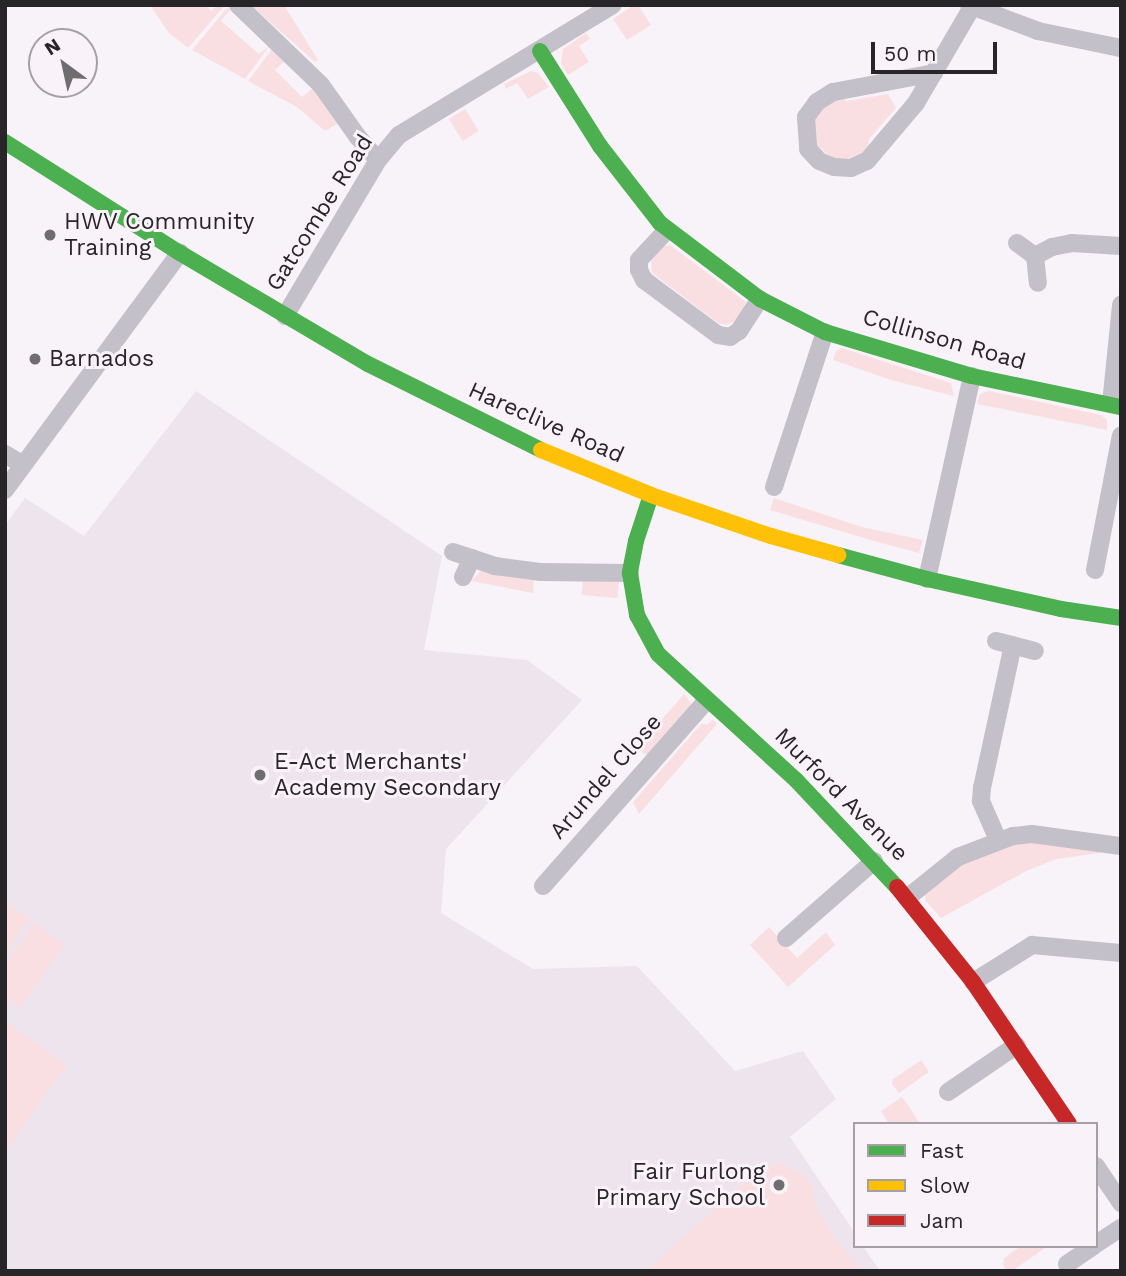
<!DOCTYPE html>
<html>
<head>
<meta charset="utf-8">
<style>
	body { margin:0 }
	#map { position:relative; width:1126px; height:1276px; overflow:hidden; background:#f8f3f8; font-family:"Work Sans",sans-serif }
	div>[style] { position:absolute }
	.built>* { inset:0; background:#ede4ee }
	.green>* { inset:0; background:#f9dfe2; transform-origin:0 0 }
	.street>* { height:18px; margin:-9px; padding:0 9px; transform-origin:9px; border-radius:9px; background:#c4c0ca }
	.fast>* { height:16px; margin:-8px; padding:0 8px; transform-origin:8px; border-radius:8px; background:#4caf50 }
	.slow>* { height:16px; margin:-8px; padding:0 8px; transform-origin:8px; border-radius:8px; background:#ffc107 }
	.jam>* { height:16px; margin:-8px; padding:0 8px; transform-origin:8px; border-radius:8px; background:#c62828 }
	.dots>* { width:19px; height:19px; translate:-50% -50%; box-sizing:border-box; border:4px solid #f9f2f9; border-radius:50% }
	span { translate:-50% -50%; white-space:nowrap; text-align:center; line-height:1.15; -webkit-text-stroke:6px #f9f2f9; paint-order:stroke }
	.street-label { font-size:23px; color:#272527 }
	.poi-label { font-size:23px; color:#272527 }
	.left { translate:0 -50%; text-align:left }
	.right { translate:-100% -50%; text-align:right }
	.frame { position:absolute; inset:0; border:7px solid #272527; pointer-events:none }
	.legend { position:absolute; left:853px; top:1122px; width:245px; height:126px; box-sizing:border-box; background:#f9f2f9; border:2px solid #a5a0a5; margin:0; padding:9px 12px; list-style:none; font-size:21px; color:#272527 }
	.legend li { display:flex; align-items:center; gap:14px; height:35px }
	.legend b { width:35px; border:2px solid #a5a0a5 }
	.north { position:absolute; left:28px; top:28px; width:70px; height:70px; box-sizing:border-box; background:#f9f2f9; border:2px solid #a5a0a5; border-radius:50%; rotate:327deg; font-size:19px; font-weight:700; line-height:28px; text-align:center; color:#272527 }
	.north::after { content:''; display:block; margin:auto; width:24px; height:32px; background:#706d70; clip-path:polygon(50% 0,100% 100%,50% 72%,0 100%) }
	.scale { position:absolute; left:871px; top:42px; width:126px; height:32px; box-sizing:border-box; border:4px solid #272527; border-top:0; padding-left:9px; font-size:21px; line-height:24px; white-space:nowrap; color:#272527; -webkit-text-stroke:5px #f9f2f9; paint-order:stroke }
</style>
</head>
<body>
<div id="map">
	<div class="built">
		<div style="clip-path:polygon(196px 391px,442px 556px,424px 650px,527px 660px,582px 700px,446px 849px,441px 913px,533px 969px,637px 966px,735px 1071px,803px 1051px,836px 1099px,790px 1137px,855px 1233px,855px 1246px,863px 1246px,880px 1271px,5px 1271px,5px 525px,25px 498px,84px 536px)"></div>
	</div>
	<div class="green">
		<div style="clip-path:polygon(150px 5px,206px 5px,211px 11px,218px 5px,225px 5px,188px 48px,169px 33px)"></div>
		<div style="clip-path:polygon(251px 5px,284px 5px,318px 60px,315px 62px)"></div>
		<div style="clip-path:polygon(634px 5px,638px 5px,651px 25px,627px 40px,613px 19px)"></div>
		<div style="clip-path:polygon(227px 8px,230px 10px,221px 21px,259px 54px,270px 45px,245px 79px,192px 50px)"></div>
		<div style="clip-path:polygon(586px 33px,590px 39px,579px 46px,589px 62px,568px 75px,561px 64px,563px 49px)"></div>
		<div style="clip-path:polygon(273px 48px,286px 60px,275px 70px,302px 97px,313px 88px,339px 123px,325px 131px,297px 107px,248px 81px)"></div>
		<div style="clip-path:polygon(531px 71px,538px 73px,549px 87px,528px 99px,517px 83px,506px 89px,504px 84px)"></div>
		<div style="clip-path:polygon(888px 94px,896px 108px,869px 139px,868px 148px,859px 156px,842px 160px,831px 157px,815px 144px,812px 117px,818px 107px,839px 96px,846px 101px)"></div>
		<div style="left:465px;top:109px;width:26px;height:19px;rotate:58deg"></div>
		<div style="clip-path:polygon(670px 245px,746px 302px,737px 321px,726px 325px,718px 323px,652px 273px,651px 257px,662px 246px)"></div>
		<div style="clip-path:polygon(842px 348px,951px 383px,954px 396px,891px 380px,833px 360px,836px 351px)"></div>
		<div style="clip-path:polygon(989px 391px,1101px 415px,1107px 420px,1107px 430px,977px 404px,980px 394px)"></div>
		<div style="clip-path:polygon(774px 498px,862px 527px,923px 540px,919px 553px,874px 541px,770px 510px)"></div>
		<div style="clip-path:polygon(483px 569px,534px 578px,533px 593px,471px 581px)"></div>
		<div style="left:583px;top:579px;width:36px;height:16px;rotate:5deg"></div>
		<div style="clip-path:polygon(684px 694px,691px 703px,689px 710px,653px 757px,644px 754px,637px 748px)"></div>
		<div style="clip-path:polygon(713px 720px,717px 724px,639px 814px,633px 802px,702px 723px,706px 725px)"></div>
		<div style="clip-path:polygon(1038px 842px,1100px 849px,1100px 853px,1057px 859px,1028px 870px,941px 918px,925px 900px,926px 892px,947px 871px,1000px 846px)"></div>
		<div style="clip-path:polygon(5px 902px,30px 919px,5px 954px)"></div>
		<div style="clip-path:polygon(34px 923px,65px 945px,20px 1008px,5px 997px,5px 963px)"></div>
		<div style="clip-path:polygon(769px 927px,797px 958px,826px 932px,835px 945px,788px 987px,750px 945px)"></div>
		<div style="clip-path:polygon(5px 1021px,67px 1065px,5px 1152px)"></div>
		<div style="clip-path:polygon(921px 1060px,929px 1072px,899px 1093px,892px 1084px,893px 1079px)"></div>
		<div style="clip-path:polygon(902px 1097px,910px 1108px,920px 1124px,889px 1124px,881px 1111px)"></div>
		<div style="clip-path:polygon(780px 1163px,804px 1175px,812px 1185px,816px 1208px,836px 1240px,863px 1271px,646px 1271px,741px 1185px,762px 1169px)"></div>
		<div style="clip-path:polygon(1021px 1246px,1048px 1246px,1012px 1271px,1007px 1271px,1003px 1265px,1004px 1258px)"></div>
	</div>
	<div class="street">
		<div style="left:238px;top:5px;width:115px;rotate:43.9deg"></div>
		<div style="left:321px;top:85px;width:64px;rotate:54.6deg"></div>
		<div style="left:358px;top:137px;width:30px;rotate:49deg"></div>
		<div style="left:969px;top:5px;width:74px;rotate:20.6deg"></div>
		<div style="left:1038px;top:31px;width:85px;rotate:11.6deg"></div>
		<div style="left:934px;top:73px;width:103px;rotate:169.3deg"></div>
		<div style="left:833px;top:92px;width:19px;rotate:148deg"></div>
		<div style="left:817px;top:102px;width:19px;rotate:126deg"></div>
		<div style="left:806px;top:117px;width:32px;rotate:86deg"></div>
		<div style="left:808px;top:149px;width:16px;rotate:47deg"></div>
		<div style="left:819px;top:161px;width:16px;rotate:22deg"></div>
		<div style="left:834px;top:167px;width:17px;rotate:3deg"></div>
		<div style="left:851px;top:168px;width:17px;rotate:-24deg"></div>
		<div style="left:867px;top:161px;width:76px;rotate:-49.8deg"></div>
		<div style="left:916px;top:103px;width:111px;rotate:-59.7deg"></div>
		<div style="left:667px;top:230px;width:41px;rotate:133deg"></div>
		<div style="left:639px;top:260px;width:10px;rotate:90deg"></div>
		<div style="left:639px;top:270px;width:11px;rotate:63deg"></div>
		<div style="left:644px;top:280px;width:92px;rotate:36.6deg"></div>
		<div style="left:718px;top:335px;width:12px;rotate:9deg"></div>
		<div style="left:730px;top:337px;width:11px;rotate:-34deg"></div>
		<div style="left:739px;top:331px;width:38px;rotate:-57deg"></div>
		<div style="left:1017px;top:243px;width:22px;rotate:36deg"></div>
		<div style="left:1035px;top:256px;width:19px;rotate:-28deg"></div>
		<div style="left:1052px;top:247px;width:20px;rotate:-11deg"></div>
		<div style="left:1072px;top:243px;width:49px;rotate:3.5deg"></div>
		<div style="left:1035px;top:256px;width:27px;rotate:84deg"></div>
		<div style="left:285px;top:316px;width:182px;rotate:-59.2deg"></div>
		<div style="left:378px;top:160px;width:33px;rotate:-50deg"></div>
		<div style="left:399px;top:135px;width:250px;rotate:-31.3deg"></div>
		<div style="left:1111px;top:404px;width:100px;rotate:-84.2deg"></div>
		<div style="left:5px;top:454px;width:21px;rotate:31deg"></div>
		<div style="left:774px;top:487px;width:163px;rotate:-71.8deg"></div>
		<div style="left:5px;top:490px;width:295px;rotate:-53.6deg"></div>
		<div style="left:453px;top:552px;width:44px;rotate:18.4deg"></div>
		<div style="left:495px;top:566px;width:45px;rotate:7.6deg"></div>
		<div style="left:540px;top:572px;width:90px;rotate:0.6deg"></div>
		<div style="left:1095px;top:570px;width:137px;rotate:-79.1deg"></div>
		<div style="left:463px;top:577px;width:21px;rotate:-65deg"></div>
		<div style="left:927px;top:579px;width:208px;rotate:-77.5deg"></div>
		<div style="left:996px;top:641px;width:40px;rotate:14.4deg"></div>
		<div style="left:998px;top:840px;width:43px;rotate:-113.6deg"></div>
		<div style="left:981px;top:801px;width:13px;rotate:-86deg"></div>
		<div style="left:982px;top:788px;width:146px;rotate:-77.8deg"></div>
		<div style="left:543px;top:886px;width:248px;rotate:-48.6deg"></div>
		<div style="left:907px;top:898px;width:65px;rotate:-38.8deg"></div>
		<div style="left:958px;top:857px;width:59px;rotate:-20.9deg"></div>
		<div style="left:1013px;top:836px;width:19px;rotate:-6deg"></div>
		<div style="left:1032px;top:834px;width:90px;rotate:7.7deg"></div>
		<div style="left:786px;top:938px;width:117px;rotate:-41.2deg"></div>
		<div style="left:973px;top:982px;width:70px;rotate:-32.1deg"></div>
		<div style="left:1032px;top:945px;width:89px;rotate:5.1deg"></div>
		<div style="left:948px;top:1092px;width:83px;rotate:-34.3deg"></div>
		<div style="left:1096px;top:1166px;width:45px;rotate:56deg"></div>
		<div style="left:1096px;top:1244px;width:30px;rotate:-33deg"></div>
		<div style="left:1067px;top:1264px;width:32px;rotate:-34deg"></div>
	</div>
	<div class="fast">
		<div style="left:540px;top:51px;width:112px;rotate:57.7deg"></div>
		<div style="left:600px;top:146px;width:98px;rotate:52.1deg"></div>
		<div style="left:660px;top:223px;width:126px;rotate:37.2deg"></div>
		<div style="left:760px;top:299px;width:73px;rotate:26.9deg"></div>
		<div style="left:825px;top:332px;width:153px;rotate:16.7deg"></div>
		<div style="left:972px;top:376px;width:152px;rotate:11.8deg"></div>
		<div style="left:5px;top:142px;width:207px;rotate:32.4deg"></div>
		<div style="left:180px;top:253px;width:218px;rotate:30.6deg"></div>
		<div style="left:368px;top:364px;width:193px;rotate:26.4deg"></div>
		<div style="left:651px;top:495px;width:48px;rotate:108.1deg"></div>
		<div style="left:636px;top:541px;width:33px;rotate:101deg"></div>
		<div style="left:630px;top:573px;width:43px;rotate:80.5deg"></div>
		<div style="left:637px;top:615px;width:44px;rotate:61.7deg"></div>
		<div style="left:658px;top:654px;width:187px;rotate:42.4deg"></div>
		<div style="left:796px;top:780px;width:147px;rotate:46.7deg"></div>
		<div style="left:838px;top:555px;width:92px;rotate:15.1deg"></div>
		<div style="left:927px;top:579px;width:137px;rotate:12.6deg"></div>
		<div style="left:1061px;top:609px;width:61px;rotate:8.5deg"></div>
	</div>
	<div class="slow">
		<div style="left:541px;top:450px;width:119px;rotate:22.2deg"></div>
		<div style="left:651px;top:495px;width:127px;rotate:18.9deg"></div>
		<div style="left:771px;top:536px;width:70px;rotate:15.8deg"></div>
	</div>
	<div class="jam">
		<div style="left:897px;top:887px;width:122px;rotate:51.3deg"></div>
		<div style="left:973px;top:982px;width:171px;rotate:55.9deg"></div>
	</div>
	<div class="dots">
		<div style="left:50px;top:235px;background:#706d70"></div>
		<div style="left:35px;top:359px;background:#706d70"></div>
		<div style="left:260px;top:775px;background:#706d70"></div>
		<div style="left:779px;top:1185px;background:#706d70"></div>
	</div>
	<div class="street-label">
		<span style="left:320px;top:213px;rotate:-58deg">Gatcombe Road</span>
		<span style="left:944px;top:340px;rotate:16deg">Collinson Road</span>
		<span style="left:546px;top:423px;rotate:24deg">Hareclive Road</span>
		<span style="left:606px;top:777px;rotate:-49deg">Arundel Close</span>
		<span style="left:841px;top:795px;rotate:45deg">Murford Avenue</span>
	</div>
	<div class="poi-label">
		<span class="left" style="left:64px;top:235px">HWV Community<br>Training</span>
		<span class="left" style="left:49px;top:359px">Barnados</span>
		<span class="left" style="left:274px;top:775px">E-Act Merchants'<br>Academy Secondary</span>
		<span class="right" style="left:765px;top:1185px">Fair Furlong<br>Primary School</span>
	</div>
	<div class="frame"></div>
	<ul class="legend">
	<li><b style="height:9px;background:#4caf50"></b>Fast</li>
	<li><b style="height:9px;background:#ffc107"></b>Slow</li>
	<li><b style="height:9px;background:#c62828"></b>Jam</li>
	</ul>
	<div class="north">N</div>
	<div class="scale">50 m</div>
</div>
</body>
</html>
